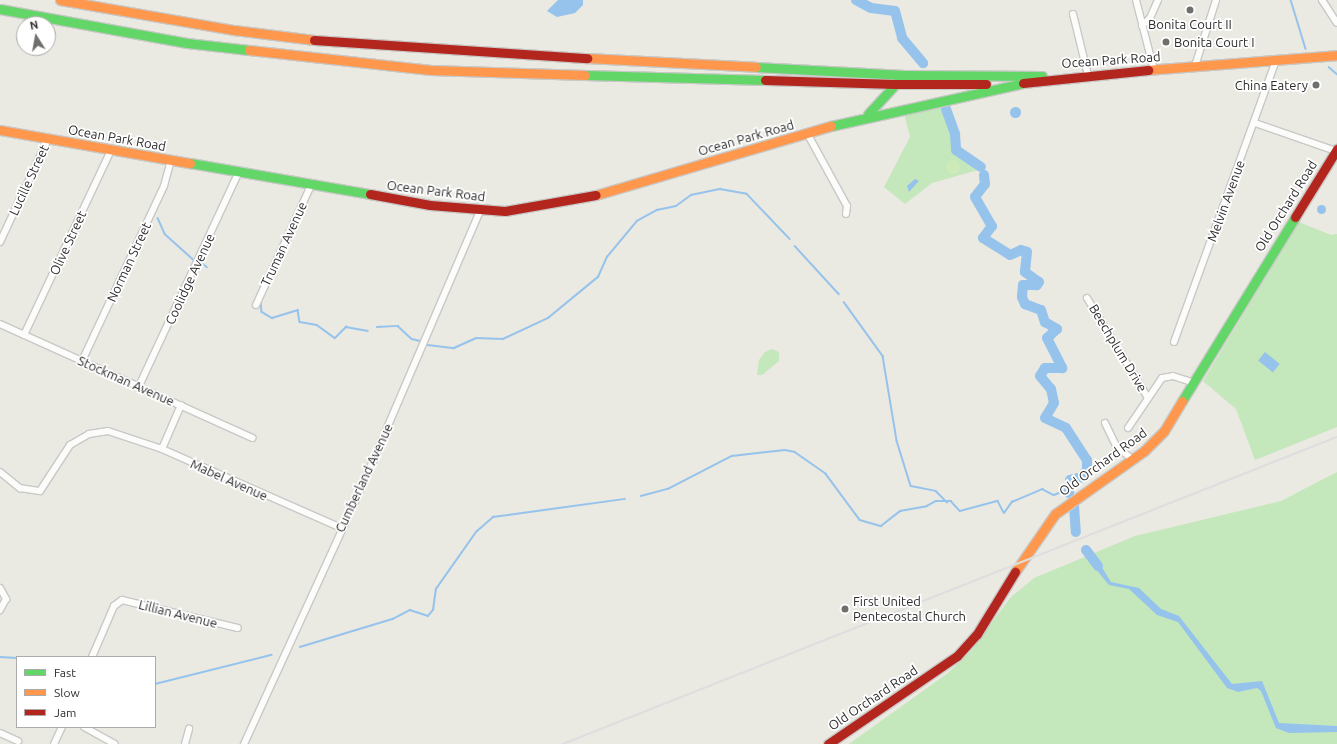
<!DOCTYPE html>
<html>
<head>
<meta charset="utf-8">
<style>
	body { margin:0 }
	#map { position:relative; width:1337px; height:744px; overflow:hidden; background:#eae9e2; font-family:Ubuntu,sans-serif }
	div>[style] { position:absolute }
	.green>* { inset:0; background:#c4e7bb }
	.pitch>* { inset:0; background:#cdebb9 }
	.round { border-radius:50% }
	.water>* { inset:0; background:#96c3ec; transform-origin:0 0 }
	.stream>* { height:1.5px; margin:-0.75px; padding:0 0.75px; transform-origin:0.75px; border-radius:0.75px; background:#96c3ec }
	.river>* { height:10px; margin:-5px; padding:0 5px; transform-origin:5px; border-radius:5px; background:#96c3ec }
	.roads { filter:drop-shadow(1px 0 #c8c8c7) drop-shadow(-1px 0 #c8c8c7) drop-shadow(0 1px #c8c8c7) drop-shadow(0 -1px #c8c8c7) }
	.street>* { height:6px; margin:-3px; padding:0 3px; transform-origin:3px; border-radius:3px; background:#fcfcfb }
	.fast>* { height:9px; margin:-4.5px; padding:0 4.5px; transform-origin:4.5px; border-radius:4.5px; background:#63d668 }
	.slow>* { height:9px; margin:-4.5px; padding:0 4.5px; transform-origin:4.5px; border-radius:4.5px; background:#ff974d }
	.jam>* { height:9px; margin:-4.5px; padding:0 4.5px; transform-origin:4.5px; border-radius:4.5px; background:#b3261e }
	.rail>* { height:1.5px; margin:-0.75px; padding:0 0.75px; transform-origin:0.75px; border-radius:0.75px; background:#dededf }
	.dots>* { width:11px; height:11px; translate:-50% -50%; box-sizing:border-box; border:2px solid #fff; border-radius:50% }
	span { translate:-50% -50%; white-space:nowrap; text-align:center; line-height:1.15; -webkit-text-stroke:3.5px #fff; paint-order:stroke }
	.poi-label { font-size:13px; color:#2d2d2d }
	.left { translate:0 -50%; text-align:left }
	.right { translate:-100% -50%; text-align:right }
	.street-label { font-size:13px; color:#2d2d2d }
	.legend { position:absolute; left:16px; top:656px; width:140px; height:72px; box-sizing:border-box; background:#fff; border:1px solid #ababab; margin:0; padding:5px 7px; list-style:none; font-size:12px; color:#2d2d2d }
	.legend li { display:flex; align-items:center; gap:8px; height:20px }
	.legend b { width:20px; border:1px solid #ababab }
	.north { position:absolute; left:16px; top:16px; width:40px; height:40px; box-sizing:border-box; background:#fff; border:1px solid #ababab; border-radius:50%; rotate:349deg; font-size:11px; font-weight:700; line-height:16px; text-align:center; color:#2d2d2d }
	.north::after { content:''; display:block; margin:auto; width:14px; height:18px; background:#6f6f6c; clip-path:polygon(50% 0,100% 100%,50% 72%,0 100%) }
</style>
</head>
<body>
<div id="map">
	<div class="green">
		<div style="clip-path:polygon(940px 105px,951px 135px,951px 150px,978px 170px,932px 183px,905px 204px,884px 187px,910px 137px,904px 113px)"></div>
		<div style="clip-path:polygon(1299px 222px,1331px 235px,1337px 234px,1337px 427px,1255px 460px,1236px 409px,1203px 381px)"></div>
		<div style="clip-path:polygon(772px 349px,779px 352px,779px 361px,762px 375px,757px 375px,759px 360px,765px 352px)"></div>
		<div style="clip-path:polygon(1337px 472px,1337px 744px,849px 744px,948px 673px,971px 651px,1010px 598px,1034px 578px,1135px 536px,1281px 501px)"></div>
	</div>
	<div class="pitch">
		<div class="round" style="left:946px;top:160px;width:14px;height:14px"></div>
	</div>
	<div class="water">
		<div style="clip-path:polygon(558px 0,583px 0,583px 5px,575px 13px,557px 17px,547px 11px)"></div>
		<div class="round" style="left:1009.5px;top:106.5px;width:11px;height:11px"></div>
		<div style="clip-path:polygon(915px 179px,919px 181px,909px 192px,907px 186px)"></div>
		<div class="round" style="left:1316.5px;top:204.5px;width:9px;height:9px"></div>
		<div style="left:1265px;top:352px;width:19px;height:11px;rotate:39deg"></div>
		<div style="clip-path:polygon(1093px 553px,1111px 582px,1139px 588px,1161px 609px,1179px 616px,1232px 684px,1262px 681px,1279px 723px,1337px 726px,1337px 732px,1289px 733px,1276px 728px,1261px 691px,1257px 688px,1238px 692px,1227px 688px,1178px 622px,1157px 615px,1129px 589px,1109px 585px,1090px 562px,1088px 555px)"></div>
	</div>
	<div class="stream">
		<div style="left:1291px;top:0;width:51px;rotate:73deg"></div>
		<div style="left:1329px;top:67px;width:11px;rotate:41deg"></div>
		<div style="left:158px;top:218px;width:17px;rotate:66deg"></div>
		<div style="left:165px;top:234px;width:38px;rotate:42deg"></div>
		<div style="left:795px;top:246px;width:65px;rotate:47.5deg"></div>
		<div style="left:203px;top:264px;width:5px;rotate:37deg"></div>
		<div style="left:261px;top:301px;width:11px;rotate:85deg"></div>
		<div style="left:262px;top:312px;width:12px;rotate:31deg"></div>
		<div style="left:272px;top:318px;width:27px;rotate:-17deg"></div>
		<div style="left:298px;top:310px;width:12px;rotate:81deg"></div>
		<div style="left:300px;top:322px;width:17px;rotate:10deg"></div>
		<div style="left:317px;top:325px;width:22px;rotate:36deg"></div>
		<div style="left:335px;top:338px;width:16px;rotate:-45deg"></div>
		<div style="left:346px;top:327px;width:22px;rotate:10deg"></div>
		<div style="left:844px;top:302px;width:67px;rotate:54.2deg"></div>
		<div style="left:883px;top:356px;width:86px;rotate:80.6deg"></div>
		<div style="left:897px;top:441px;width:47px;rotate:72.7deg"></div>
		<div style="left:911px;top:486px;width:25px;rotate:11deg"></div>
		<div style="left:936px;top:491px;width:16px;rotate:45deg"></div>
		<div style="left:377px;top:327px;width:21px;rotate:-3deg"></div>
		<div style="left:398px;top:326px;width:19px;rotate:43deg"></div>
		<div style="left:412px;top:339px;width:8px;rotate:14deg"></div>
		<div style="left:428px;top:345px;width:26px;rotate:7deg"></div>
		<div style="left:454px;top:348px;width:24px;rotate:-24deg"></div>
		<div style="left:476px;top:338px;width:27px;rotate:2deg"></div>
		<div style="left:503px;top:339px;width:50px;rotate:-25deg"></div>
		<div style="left:548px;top:318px;width:65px;rotate:-39.4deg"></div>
		<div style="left:598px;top:277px;width:22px;rotate:-66deg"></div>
		<div style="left:607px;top:257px;width:47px;rotate:-50.2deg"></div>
		<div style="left:637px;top:221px;width:23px;rotate:-29deg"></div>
		<div style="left:657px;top:210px;width:19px;rotate:-12deg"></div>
		<div style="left:676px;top:206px;width:19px;rotate:-36deg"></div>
		<div style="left:691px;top:195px;width:30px;rotate:-12deg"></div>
		<div style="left:720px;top:189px;width:27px;rotate:10deg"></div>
		<div style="left:747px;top:194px;width:62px;rotate:46.3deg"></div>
		<div style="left:641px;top:496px;width:28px;rotate:-15deg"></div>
		<div style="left:668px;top:489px;width:72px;rotate:-27.3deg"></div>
		<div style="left:732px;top:456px;width:53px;rotate:-6.5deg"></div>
		<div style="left:785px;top:450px;width:10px;rotate:11deg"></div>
		<div style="left:795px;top:452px;width:38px;rotate:35deg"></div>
		<div style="left:826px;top:474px;width:57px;rotate:53.5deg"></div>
		<div style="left:860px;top:520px;width:22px;rotate:16deg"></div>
		<div style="left:881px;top:526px;width:24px;rotate:-38deg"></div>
		<div style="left:900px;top:511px;width:27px;rotate:-10deg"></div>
		<div style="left:927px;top:506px;width:10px;rotate:-29deg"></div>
		<div style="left:936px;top:501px;width:15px"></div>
		<div style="left:951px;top:501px;width:13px;rotate:48deg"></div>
		<div style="left:960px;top:511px;width:39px;rotate:-15deg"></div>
		<div style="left:998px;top:501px;width:13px;rotate:63deg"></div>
		<div style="left:1004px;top:513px;width:14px;rotate:-54deg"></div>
		<div style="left:1012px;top:502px;width:33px;rotate:-23deg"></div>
		<div style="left:1042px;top:489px;width:13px;rotate:27deg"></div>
		<div style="left:1054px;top:495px;width:16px;rotate:-22deg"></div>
		<div style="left:300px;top:647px;width:97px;rotate:-16.8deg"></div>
		<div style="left:393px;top:619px;width:19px;rotate:-28deg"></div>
		<div style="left:410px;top:610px;width:19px;rotate:18deg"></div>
		<div style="left:428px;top:616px;width:8px;rotate:-50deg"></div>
		<div style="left:433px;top:610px;width:21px;rotate:-82deg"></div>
		<div style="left:436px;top:589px;width:70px;rotate:-54.9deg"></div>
		<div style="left:476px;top:532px;width:23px;rotate:-41deg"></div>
		<div style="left:493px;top:517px;width:133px;rotate:-7.8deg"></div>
		<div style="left:0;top:657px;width:17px;rotate:3deg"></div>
		<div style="left:155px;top:684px;width:120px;rotate:-14deg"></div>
	</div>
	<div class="river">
		<div style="left:856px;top:0;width:17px;rotate:28deg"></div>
		<div style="left:871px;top:8px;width:24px;rotate:7deg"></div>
		<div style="left:895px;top:11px;width:28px;rotate:75deg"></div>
		<div style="left:902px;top:38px;width:33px;rotate:50deg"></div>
		<div style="left:946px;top:109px;width:27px;rotate:70deg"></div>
		<div style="left:955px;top:134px;width:16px;rotate:86deg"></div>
		<div style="left:956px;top:150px;width:30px;rotate:34deg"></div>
		<div style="left:984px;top:175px;width:9px;rotate:84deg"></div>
		<div style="left:985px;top:184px;width:16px;rotate:128deg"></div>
		<div style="left:975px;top:197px;width:34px;rotate:60deg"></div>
		<div style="left:992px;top:226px;width:15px;rotate:127deg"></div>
		<div style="left:983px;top:238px;width:32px;rotate:32deg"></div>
		<div style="left:1010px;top:255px;width:12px;rotate:-24deg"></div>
		<div style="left:1021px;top:250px;width:6px;rotate:18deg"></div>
		<div style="left:1027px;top:252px;width:20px;rotate:96deg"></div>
		<div style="left:1025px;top:272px;width:17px;rotate:36deg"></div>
		<div style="left:1039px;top:282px;width:4px;rotate:124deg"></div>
		<div style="left:1037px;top:285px;width:14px;rotate:180deg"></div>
		<div style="left:1023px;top:285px;width:12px;rotate:95deg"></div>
		<div style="left:1022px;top:297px;width:8px;rotate:67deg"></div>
		<div style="left:1025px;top:304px;width:17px;rotate:21deg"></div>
		<div style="left:1041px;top:310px;width:13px;rotate:72deg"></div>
		<div style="left:1045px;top:322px;width:14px;rotate:30deg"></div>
		<div style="left:1057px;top:329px;width:13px;rotate:138deg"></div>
		<div style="left:1047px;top:338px;width:34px;rotate:63deg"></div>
		<div style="left:1062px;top:368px;width:17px;rotate:180deg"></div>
		<div style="left:1045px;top:368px;width:9px;rotate:122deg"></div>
		<div style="left:1040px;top:376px;width:17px;rotate:50deg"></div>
		<div style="left:1051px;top:389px;width:14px;rotate:78deg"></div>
		<div style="left:1054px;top:403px;width:17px;rotate:121deg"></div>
		<div style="left:1045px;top:418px;width:23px;rotate:25deg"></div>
		<div style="left:1066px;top:428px;width:38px;rotate:57deg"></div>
		<div style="left:1087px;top:460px;width:10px;rotate:90deg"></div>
		<div style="left:1087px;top:470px;width:9px;rotate:126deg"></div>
		<div style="left:1082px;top:477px;width:12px;rotate:166deg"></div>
		<div style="left:1070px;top:480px;width:13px;rotate:94deg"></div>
		<div style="left:1074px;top:506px;width:26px;rotate:86deg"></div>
		<div style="left:1086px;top:550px;width:20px;rotate:53deg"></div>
	</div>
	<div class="roads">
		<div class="street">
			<div style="left:1136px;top:0;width:72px;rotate:75.6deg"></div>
			<div style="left:1322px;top:0;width:27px;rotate:57deg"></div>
			<div style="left:1073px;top:14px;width:63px;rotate:76.2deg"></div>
			<div style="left:1142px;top:26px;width:11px;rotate:-45deg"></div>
			<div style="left:1150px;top:18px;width:20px;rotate:-66deg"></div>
			<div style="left:1195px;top:66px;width:69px;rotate:-72.3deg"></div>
			<div style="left:1255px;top:123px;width:86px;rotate:19.1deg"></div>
			<div style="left:807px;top:133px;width:83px;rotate:61.3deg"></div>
			<div style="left:847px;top:206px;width:8px;rotate:97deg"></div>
			<div style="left:0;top:242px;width:114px;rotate:-65deg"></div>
			<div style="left:1087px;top:298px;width:117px;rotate:58.6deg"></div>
			<div style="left:256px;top:305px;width:134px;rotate:-65.3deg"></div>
			<div style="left:0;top:324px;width:277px;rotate:24.3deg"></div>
			<div style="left:24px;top:335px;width:204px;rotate:-64.8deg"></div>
			<div style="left:1174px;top:342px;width:300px;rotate:-70.1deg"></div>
			<div style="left:82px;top:361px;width:193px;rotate:-64.9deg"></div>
			<div style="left:164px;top:186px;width:27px;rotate:-75deg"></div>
			<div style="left:139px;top:386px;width:236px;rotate:-65deg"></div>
			<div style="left:181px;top:405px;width:48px;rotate:113.4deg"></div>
			<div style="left:162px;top:449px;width:196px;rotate:23.8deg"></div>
			<div style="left:1105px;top:423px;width:25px;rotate:64deg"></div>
			<div style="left:1116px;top:446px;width:21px;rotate:39deg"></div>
			<div style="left:1128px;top:428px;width:60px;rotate:-55.8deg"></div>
			<div style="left:1162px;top:378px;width:11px;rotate:-10deg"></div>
			<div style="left:1173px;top:376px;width:23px;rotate:18deg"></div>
			<div style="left:0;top:472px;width:26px;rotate:39deg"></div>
			<div style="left:20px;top:488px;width:20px;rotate:9deg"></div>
			<div style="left:40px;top:491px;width:55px;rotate:-56.9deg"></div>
			<div style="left:70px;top:445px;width:22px;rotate:-30deg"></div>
			<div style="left:89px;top:434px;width:19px;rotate:-9deg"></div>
			<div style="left:108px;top:431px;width:57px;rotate:18.4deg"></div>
			<div style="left:0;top:588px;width:13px;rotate:61deg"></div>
			<div style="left:6px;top:599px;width:13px;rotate:119deg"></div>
			<div style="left:92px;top:657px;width:56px;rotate:-66.7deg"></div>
			<div style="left:114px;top:606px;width:10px;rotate:-37deg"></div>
			<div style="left:122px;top:600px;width:119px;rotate:13.6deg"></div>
			<div style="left:84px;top:727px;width:35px;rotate:29deg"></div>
			<div style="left:0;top:733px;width:20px;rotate:24deg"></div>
			<div style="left:54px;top:744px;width:19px;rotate:-65deg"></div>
			<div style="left:185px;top:744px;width:16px;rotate:-75deg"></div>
			<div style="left:244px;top:744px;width:294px;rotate:-65.4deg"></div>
			<div style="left:366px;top:477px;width:289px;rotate:-66.8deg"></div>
		</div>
		<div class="fast">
			<div style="left:0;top:9px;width:190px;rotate:10.3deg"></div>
			<div style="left:187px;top:43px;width:62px;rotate:6.4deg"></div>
			<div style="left:756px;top:67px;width:148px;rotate:3.1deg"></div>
			<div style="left:585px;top:75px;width:180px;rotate:1.6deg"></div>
			<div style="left:868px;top:114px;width:53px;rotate:-47.3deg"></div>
			<div style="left:904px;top:75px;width:138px;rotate:0.4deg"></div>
			<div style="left:831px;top:126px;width:197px;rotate:-12.6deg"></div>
			<div style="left:190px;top:163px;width:183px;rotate:9.8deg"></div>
			<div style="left:1182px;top:401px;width:216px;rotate:-58.4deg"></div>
		</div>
		<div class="slow">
			<div style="left:60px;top:0;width:177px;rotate:9.8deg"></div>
			<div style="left:234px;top:30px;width:81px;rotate:7.1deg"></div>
			<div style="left:249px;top:50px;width:183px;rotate:6.3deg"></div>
			<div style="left:431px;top:70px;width:154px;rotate:1.9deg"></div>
			<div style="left:587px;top:58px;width:169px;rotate:3deg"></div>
			<div style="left:1148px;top:70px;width:190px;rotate:-4.5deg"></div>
			<div style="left:0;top:130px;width:193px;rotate:9.9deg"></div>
			<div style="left:596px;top:195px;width:245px;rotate:-16.4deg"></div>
			<div style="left:1015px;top:572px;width:70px;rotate:-55.4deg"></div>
			<div style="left:1055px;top:514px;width:109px;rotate:-35.3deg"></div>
			<div style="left:1144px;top:451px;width:28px;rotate:-45deg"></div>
			<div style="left:1164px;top:431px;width:35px;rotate:-59deg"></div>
		</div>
		<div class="jam">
			<div style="left:314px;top:40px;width:274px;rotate:3.8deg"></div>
			<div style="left:765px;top:80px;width:130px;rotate:1.8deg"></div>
			<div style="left:1023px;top:83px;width:126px;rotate:-5.9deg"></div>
			<div style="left:895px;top:84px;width:91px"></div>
			<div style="left:370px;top:194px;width:61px;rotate:10.4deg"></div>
			<div style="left:430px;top:205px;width:75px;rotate:4.6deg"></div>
			<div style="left:505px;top:211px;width:92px;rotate:-10deg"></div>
			<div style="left:1295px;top:217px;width:80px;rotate:-58.3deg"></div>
			<div style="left:828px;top:744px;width:156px;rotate:-34.3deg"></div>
			<div style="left:957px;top:656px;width:30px;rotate:-48deg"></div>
			<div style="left:977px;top:634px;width:73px;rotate:-58.5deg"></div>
		</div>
	</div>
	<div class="rail">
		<div style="left:563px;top:744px;width:833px;rotate:-21.64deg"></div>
	</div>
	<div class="dots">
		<div style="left:1190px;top:10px;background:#6f6f6c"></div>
		<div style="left:1166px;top:42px;background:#6f6f6c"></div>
		<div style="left:1316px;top:85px;background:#6f6f6c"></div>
		<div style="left:845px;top:609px;background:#6f6f6c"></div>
	</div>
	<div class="poi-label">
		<span style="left:1190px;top:24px">Bonita Court II</span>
		<span class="left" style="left:1174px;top:42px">Bonita Court I</span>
		<span class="right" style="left:1308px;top:85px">China Eatery</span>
		<span class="left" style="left:853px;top:609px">First United<br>Pentecostal Church</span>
	</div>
	<div class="street-label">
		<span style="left:1111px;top:60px;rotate:-4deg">Ocean Park Road</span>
		<span style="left:117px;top:138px;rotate:10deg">Ocean Park Road</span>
		<span style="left:746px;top:138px;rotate:-16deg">Ocean Park Road</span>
		<span style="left:29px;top:180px;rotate:-65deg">Lucille Street</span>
		<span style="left:436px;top:191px;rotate:7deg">Ocean Park Road</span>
		<span style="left:1226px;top:201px;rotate:-70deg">Melvin Avenue</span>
		<span style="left:1286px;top:206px;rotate:-58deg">Old Orchard Road</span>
		<span style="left:68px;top:243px;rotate:-65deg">Olive Street</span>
		<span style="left:284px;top:244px;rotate:-65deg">Truman Avenue</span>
		<span style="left:129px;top:262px;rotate:-65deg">Norman Street</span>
		<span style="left:190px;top:279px;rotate:-65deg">Coolidge Avenue</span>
		<span style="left:1118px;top:348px;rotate:59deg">Beechplum Drive</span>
		<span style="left:126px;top:381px;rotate:24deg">Stockman Avenue</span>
		<span style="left:1103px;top:462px;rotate:-36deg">Old Orchard Road</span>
		<span style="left:364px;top:478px;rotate:-65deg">Cumberland Avenue</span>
		<span style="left:229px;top:480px;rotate:24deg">Mabel Avenue</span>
		<span style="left:178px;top:614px;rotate:14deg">Lillian Avenue</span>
		<span style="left:873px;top:698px;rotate:-34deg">Old Orchard Road</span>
	</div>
	<ul class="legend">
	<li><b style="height:5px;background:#63d668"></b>Fast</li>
	<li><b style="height:5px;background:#ff974d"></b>Slow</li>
	<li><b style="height:5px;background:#b3261e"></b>Jam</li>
	</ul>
	<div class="north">N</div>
</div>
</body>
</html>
